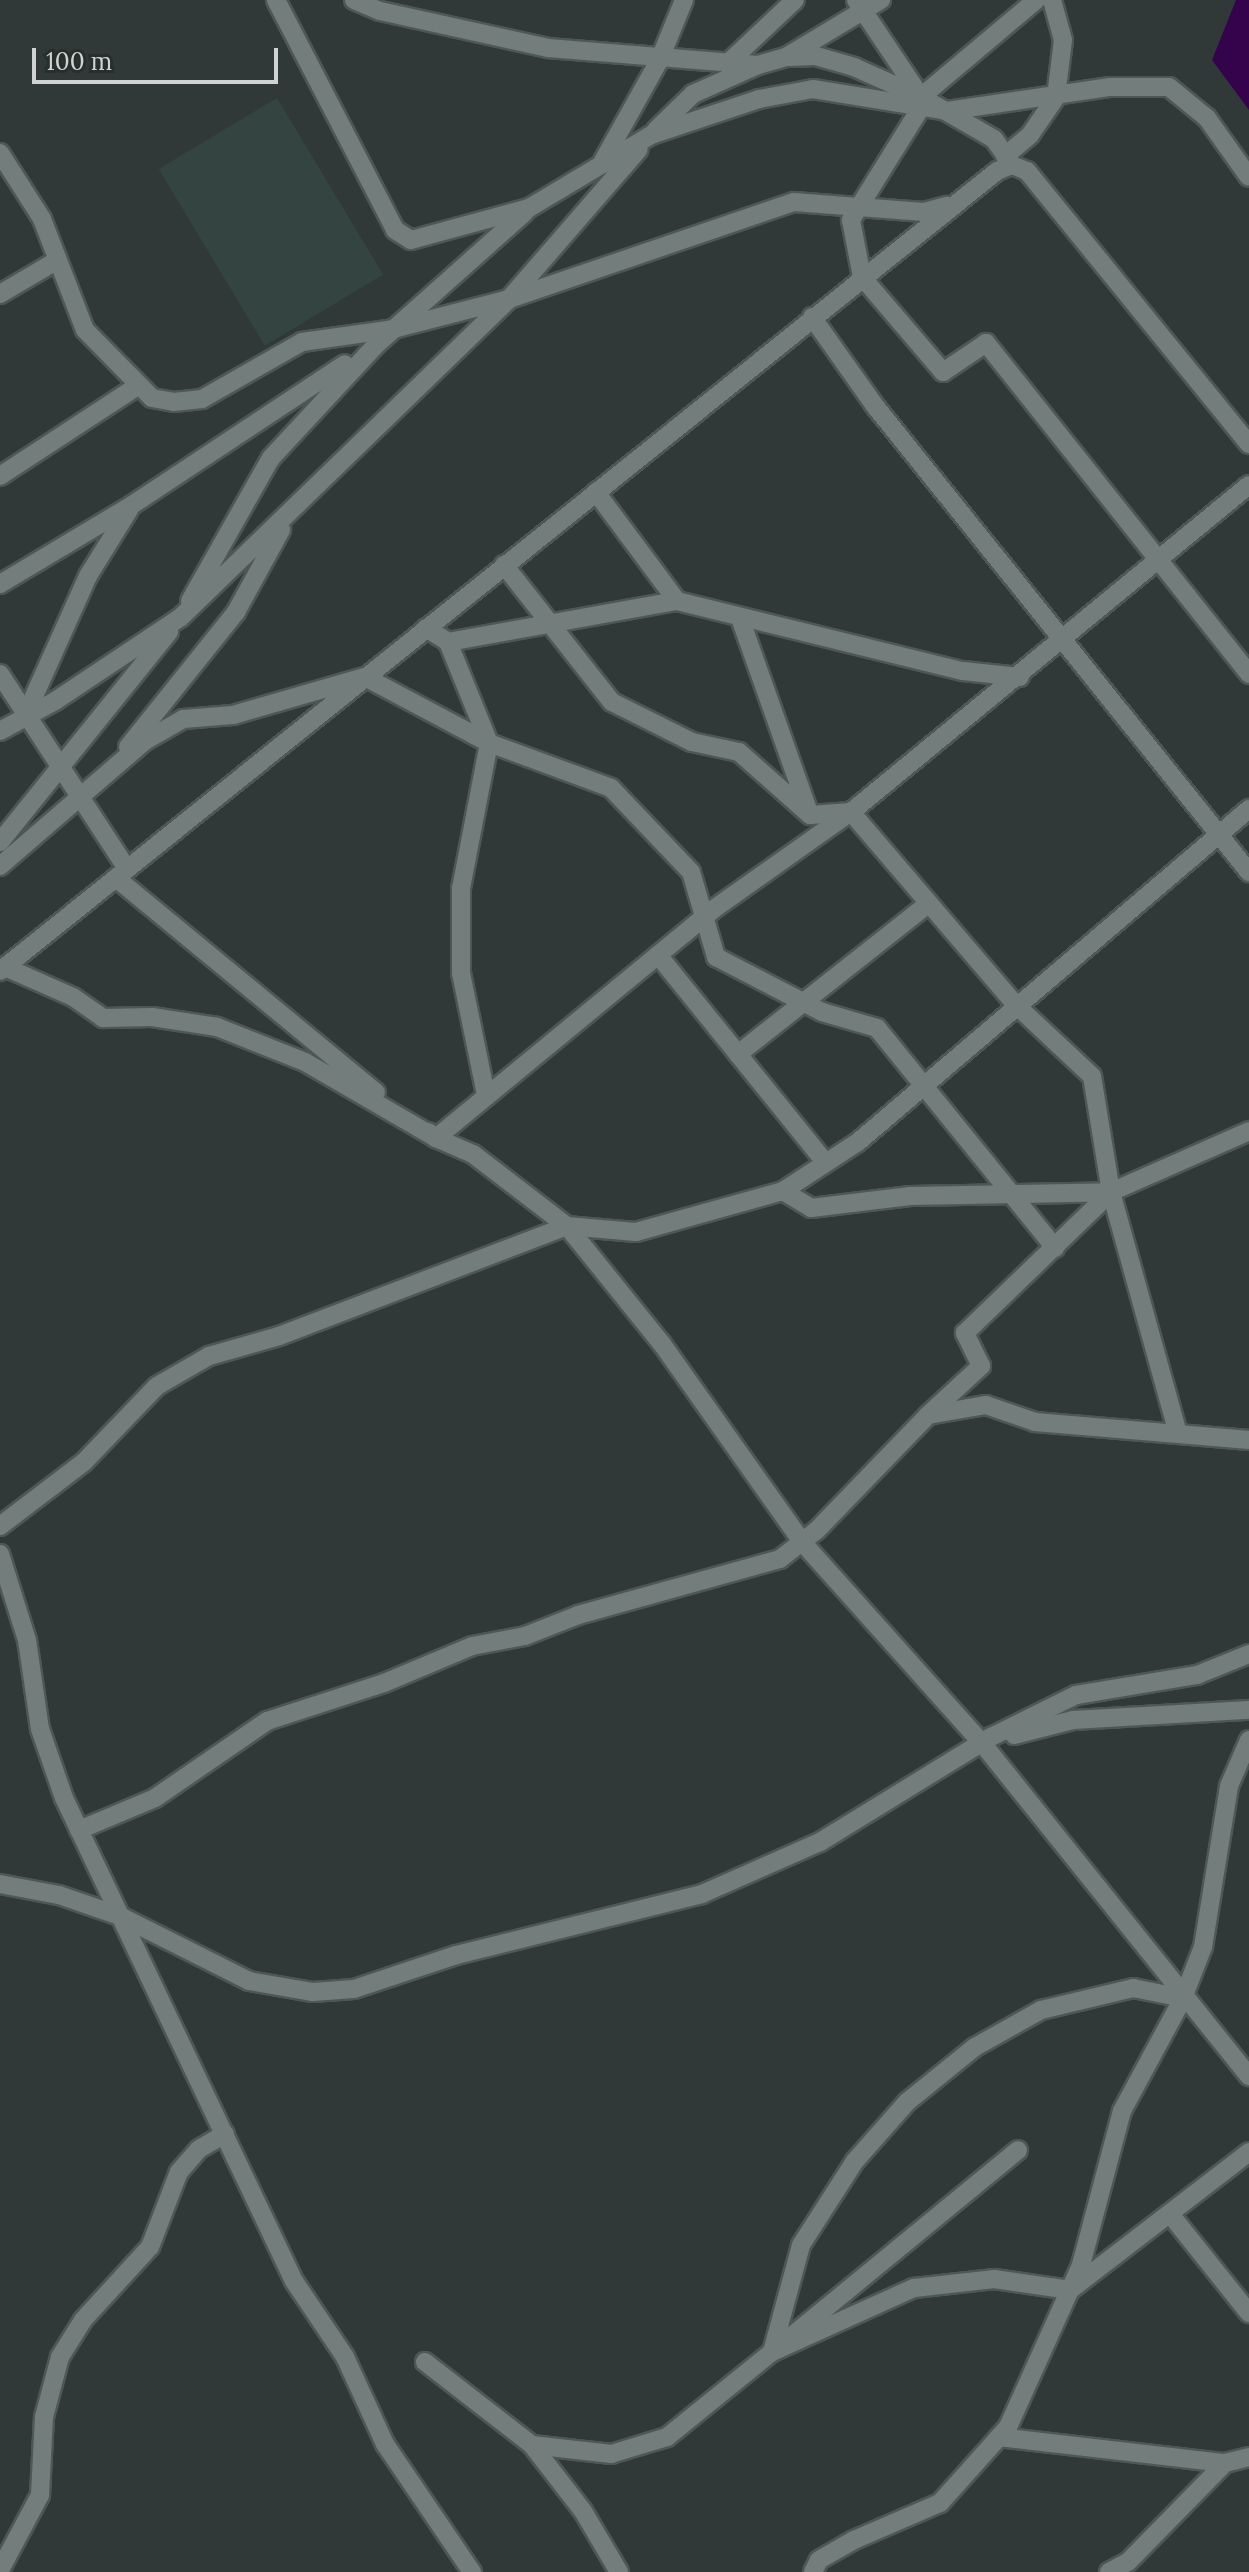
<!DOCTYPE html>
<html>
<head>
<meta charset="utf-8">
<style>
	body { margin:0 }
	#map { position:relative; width:1249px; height:2572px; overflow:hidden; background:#313938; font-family:Lora,serif }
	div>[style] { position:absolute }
	.built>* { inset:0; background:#344541; transform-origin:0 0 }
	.water>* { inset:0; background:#35034c }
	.roads { filter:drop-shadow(2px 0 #4f5755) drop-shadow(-2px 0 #4f5755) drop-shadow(0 2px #4f5755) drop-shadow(0 -2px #4f5755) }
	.minor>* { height:18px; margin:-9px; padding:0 9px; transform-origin:9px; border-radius:9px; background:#737d7b }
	span { translate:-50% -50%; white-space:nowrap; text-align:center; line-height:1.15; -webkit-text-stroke:7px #272f2d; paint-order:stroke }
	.scale { position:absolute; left:32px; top:48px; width:246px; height:36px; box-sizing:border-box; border:4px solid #cfd4d3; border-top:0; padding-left:10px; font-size:24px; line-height:28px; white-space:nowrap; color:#cfd4d3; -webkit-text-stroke:6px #272f2d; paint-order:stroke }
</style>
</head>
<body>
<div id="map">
	<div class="built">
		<div style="left:277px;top:98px;width:206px;height:138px;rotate:59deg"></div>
	</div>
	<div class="water">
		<div style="clip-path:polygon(1236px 0,1249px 0,1249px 110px,1212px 60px)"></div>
	</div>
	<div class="roads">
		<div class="minor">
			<div style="left:276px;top:0;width:259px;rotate:62.6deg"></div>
			<div style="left:395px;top:230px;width:19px;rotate:32deg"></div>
			<div style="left:411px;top:240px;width:122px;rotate:-15.2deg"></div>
			<div style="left:529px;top:208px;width:142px;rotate:-30.9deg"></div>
			<div style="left:651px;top:135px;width:114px;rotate:-18.4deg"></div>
			<div style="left:759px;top:99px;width:55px;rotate:-10.5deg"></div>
			<div style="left:813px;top:89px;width:136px;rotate:9.3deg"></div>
			<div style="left:947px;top:111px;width:165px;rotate:-8.4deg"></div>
			<div style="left:1110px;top:87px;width:59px"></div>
			<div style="left:1169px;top:87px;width:49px;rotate:39.2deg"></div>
			<div style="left:1207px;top:118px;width:72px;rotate:54.6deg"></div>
			<div style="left:354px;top:0;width:28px;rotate:23deg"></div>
			<div style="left:380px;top:11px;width:172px;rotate:12.4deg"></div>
			<div style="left:548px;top:48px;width:211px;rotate:4.6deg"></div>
			<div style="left:758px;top:65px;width:29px;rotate:-16deg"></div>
			<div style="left:786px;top:57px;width:111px;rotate:-31deg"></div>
			<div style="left:856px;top:0;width:117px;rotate:56.2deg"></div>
			<div style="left:921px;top:97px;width:12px;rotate:95deg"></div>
			<div style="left:920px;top:109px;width:131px;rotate:121.9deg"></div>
			<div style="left:851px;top:220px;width:58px;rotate:79.1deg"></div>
			<div style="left:862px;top:277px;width:125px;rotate:49.5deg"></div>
			<div style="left:943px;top:372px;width:52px;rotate:-34deg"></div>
			<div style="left:986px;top:343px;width:423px;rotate:51.5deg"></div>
			<div style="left:789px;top:57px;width:27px;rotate:-2deg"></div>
			<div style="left:816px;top:56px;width:40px;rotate:16deg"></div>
			<div style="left:854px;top:67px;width:73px;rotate:24.1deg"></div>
			<div style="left:921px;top:97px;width:84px;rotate:29.9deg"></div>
			<div style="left:994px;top:139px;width:32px;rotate:55deg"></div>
			<div style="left:727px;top:64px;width:93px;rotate:-43.3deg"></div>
			<div style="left:921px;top:97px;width:150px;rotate:-40.1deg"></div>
			<div style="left:656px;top:130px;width:52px;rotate:-44.2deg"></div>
			<div style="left:693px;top:94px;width:71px;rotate:-24deg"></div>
			<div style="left:0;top:153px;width:78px;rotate:57.5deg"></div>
			<div style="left:42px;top:219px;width:119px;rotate:68.8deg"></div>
			<div style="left:85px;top:330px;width:95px;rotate:45.4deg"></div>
			<div style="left:152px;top:398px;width:22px;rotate:10deg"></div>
			<div style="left:174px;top:402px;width:28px;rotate:-6deg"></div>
			<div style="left:202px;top:399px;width:115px;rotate:-29.7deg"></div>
			<div style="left:302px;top:342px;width:92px;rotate:-8.1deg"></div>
			<div style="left:393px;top:329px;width:120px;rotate:-14.5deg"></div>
			<div style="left:509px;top:299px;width:301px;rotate:-18.8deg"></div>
			<div style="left:794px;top:202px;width:130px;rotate:4.4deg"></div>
			<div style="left:924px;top:212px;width:24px;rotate:-15deg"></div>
			<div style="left:1005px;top:156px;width:33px;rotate:-40deg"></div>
			<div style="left:1030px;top:135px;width:46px;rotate:-55.6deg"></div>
			<div style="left:1056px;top:97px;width:57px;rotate:-83deg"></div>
			<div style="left:1063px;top:40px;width:41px;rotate:-105.4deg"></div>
			<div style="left:603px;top:161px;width:115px;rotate:-60.8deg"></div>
			<div style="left:659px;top:61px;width:66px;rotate:-67.7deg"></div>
			<div style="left:0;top:294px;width:67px;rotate:-30.4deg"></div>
			<div style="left:812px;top:317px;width:109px;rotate:54.7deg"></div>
			<div style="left:875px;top:406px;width:598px;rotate:51.25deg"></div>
			<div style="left:0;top:476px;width:166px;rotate:-33.2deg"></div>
			<div style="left:596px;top:492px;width:136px;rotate:53.4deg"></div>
			<div style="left:677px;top:601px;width:294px;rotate:13.8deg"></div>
			<div style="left:963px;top:671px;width:57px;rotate:6deg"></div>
			<div style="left:504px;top:565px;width:174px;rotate:51.8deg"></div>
			<div style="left:612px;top:702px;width:89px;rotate:26.6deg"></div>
			<div style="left:692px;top:742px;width:48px;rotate:12deg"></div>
			<div style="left:739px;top:752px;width:95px;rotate:41.6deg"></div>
			<div style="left:810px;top:815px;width:41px;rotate:-4.2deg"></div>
			<div style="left:851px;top:812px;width:254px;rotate:49.5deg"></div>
			<div style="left:1016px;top:1005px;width:104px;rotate:43.1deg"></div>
			<div style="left:1092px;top:1076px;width:118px;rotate:80.7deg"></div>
			<div style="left:1111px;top:1192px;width:250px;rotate:74.5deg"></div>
			<div style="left:0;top:584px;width:154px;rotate:-30.9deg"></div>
			<div style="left:132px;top:505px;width:255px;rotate:-33.5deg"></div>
			<div style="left:190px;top:601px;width:164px;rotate:-60.5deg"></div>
			<div style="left:271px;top:458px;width:156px;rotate:-47.1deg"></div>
			<div style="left:377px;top:344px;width:198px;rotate:-41.7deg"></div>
			<div style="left:740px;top:618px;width:207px;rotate:70.5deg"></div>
			<div style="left:426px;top:628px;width:26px;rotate:32deg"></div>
			<div style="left:448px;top:642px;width:109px;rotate:67.9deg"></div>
			<div style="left:489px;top:743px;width:148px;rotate:100.9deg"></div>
			<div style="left:461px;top:888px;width:85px;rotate:90deg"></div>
			<div style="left:461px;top:973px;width:125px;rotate:78.4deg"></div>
			<div style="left:448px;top:642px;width:233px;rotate:-10.2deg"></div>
			<div style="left:0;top:674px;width:233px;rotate:56.9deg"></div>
			<div style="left:26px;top:714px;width:151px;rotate:-65.8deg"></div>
			<div style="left:88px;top:576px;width:78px;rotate:-58.2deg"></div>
			<div style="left:0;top:731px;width:63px;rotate:-28.6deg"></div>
			<div style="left:55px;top:701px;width:151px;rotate:-33.7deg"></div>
			<div style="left:181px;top:617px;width:457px;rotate:-44.1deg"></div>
			<div style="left:509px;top:299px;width:198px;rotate:-49.1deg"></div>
			<div style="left:128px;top:747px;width:173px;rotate:-51.3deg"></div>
			<div style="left:236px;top:612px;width:94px;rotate:-61.2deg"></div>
			<div style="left:0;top:842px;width:270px;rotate:-51.2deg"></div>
			<div style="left:0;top:866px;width:191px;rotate:-40.8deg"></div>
			<div style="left:145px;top:741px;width:44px;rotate:-30.1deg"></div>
			<div style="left:183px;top:719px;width:50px;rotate:-4.6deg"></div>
			<div style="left:233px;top:715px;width:137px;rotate:-16.1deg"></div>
			<div style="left:365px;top:677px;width:140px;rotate:28deg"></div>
			<div style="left:489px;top:743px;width:130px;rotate:20.2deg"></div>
			<div style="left:611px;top:788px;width:116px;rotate:46.4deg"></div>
			<div style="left:691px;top:872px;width:89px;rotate:73.6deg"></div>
			<div style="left:716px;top:957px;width:119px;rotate:27.4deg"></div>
			<div style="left:822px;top:1012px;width:57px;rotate:16.2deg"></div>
			<div style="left:877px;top:1028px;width:283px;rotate:51deg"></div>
			<div style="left:116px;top:878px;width:337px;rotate:39.5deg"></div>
			<div style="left:658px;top:955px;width:267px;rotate:51.1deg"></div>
			<div style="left:5px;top:967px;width:74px;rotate:23.8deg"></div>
			<div style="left:73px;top:997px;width:37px;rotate:35deg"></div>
			<div style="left:103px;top:1018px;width:49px;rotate:-1.2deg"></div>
			<div style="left:152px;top:1017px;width:66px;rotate:8.7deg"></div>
			<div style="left:217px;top:1027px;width:95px;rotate:21.7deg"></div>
			<div style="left:305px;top:1062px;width:151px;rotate:30.1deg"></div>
			<div style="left:436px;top:1138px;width:40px;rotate:23.4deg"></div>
			<div style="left:473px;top:1154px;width:118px;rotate:37.5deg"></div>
			<div style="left:567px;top:1226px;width:151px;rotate:51.2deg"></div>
			<div style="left:662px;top:1344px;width:244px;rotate:54.7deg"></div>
			<div style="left:803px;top:1543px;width:268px;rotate:48.2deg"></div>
			<div style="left:982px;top:1743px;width:427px;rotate:51.3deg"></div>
			<div style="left:0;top:971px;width:1278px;rotate:-38.74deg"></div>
			<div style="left:997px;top:171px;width:16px;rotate:-22deg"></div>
			<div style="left:1012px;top:165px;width:16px;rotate:22deg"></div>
			<div style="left:1027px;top:171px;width:352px;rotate:50.9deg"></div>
			<div style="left:738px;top:1054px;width:243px;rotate:-38.3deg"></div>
			<div style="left:428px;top:1132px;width:10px;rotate:37deg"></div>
			<div style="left:436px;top:1138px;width:357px;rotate:-39.5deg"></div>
			<div style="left:711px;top:911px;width:171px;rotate:-35.3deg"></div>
			<div style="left:851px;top:812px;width:515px;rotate:-39.41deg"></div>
			<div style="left:783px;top:1191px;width:33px;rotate:31deg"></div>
			<div style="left:811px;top:1208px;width:100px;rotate:-6.9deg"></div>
			<div style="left:910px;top:1196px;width:201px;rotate:-1.1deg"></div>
			<div style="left:929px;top:1414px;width:71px;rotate:-42.7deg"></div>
			<div style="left:981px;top:1366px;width:37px;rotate:-116deg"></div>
			<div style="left:965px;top:1333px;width:203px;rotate:-44deg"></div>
			<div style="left:1111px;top:1192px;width:151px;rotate:-23.8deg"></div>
			<div style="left:0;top:1526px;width:106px;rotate:-37.3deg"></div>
			<div style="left:84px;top:1462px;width:105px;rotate:-46.2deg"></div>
			<div style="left:157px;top:1386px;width:60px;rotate:-30deg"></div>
			<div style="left:209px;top:1356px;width:73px;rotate:-15.9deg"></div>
			<div style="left:279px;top:1336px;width:308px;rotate:-20.9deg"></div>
			<div style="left:567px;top:1226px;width:69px;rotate:5deg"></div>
			<div style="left:636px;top:1232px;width:153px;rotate:-15.6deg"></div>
			<div style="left:783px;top:1191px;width:90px;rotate:-33.2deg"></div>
			<div style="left:858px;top:1142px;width:514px;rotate:-40.42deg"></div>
			<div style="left:0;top:1554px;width:90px;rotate:72.6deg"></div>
			<div style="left:27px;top:1640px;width:90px;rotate:81.7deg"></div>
			<div style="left:40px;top:1729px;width:73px;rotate:70.8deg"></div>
			<div style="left:64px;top:1798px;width:535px;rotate:64.54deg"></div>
			<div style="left:294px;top:2281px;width:92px;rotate:56.1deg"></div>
			<div style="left:345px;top:2357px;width:96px;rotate:65.3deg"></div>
			<div style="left:385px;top:2444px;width:155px;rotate:55.8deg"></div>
			<div style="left:1014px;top:1735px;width:61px;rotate:-14.3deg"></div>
			<div style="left:1073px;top:1720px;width:176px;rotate:-3.3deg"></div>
			<div style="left:79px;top:1830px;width:82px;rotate:-22.8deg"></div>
			<div style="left:155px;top:1798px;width:136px;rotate:-34.5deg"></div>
			<div style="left:267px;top:1721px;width:123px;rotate:-18deg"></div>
			<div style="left:384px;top:1683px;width:95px;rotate:-22.8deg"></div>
			<div style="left:472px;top:1646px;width:54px;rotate:-10.7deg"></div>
			<div style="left:525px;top:1636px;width:57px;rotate:-21.6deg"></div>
			<div style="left:578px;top:1615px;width:210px;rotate:-15.5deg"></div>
			<div style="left:780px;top:1559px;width:47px;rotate:-38.1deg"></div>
			<div style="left:817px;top:1530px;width:160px;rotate:-46deg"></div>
			<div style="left:928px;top:1415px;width:59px;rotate:-9.8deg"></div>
			<div style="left:986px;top:1405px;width:52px;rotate:19.1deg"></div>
			<div style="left:1035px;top:1422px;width:215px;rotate:4.8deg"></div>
			<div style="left:0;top:1884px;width:60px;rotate:10.6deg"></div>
			<div style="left:59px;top:1895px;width:65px;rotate:19deg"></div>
			<div style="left:120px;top:1916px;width:144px;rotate:26.7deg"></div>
			<div style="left:249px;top:1981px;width:65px;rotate:9.8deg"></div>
			<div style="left:313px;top:1992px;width:41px;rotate:-4.2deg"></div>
			<div style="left:354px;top:1989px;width:108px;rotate:-18.4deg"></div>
			<div style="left:456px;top:1955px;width:253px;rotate:-13.9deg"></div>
			<div style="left:702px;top:1894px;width:129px;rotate:-23.8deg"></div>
			<div style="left:820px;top:1842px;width:201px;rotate:-31.6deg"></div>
			<div style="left:991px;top:1737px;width:95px;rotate:-26.3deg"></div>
			<div style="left:1076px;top:1695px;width:123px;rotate:-9.4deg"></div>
			<div style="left:1197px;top:1675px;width:56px;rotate:-22deg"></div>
			<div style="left:1170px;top:2214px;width:127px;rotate:51.4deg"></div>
			<div style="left:793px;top:2335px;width:291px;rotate:-39.4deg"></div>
			<div style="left:772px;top:2352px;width:156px;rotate:-24.3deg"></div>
			<div style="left:914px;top:2288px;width:81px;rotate:-6.4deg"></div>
			<div style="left:994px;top:2279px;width:77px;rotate:8.2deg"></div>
			<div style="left:1070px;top:2290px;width:226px;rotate:-37.6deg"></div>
			<div style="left:425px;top:2362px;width:135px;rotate:37.8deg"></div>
			<div style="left:532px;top:2445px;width:80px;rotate:6.5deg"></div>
			<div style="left:611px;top:2454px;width:59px;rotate:-16.9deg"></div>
			<div style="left:667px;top:2437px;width:135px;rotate:-39deg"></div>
			<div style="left:772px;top:2352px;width:111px;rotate:-74.8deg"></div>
			<div style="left:801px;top:2245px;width:100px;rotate:-57.3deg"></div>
			<div style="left:855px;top:2161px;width:79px;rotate:-48.6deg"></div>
			<div style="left:907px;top:2102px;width:87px;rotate:-39deg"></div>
			<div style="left:975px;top:2047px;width:76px;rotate:-29.3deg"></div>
			<div style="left:1041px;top:2010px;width:95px;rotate:-13.4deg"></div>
			<div style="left:1133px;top:1988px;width:51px;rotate:11.3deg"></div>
			<div style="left:999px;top:2437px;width:227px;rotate:6.6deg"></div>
			<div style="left:532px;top:2445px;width:83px;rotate:52.3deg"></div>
			<div style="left:583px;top:2511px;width:71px;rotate:59.5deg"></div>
			<div style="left:0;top:2570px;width:85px;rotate:-61.9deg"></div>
			<div style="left:40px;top:2495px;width:78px;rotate:-87.1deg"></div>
			<div style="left:44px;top:2417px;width:62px;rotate:-75.1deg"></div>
			<div style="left:60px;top:2357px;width:44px;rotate:-58.1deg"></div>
			<div style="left:83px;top:2320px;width:99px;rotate:-47.5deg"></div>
			<div style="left:150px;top:2247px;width:80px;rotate:-68.9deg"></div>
			<div style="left:179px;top:2172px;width:30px;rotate:-49deg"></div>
			<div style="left:199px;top:2149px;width:30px;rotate:-30deg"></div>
			<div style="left:813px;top:2572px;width:13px;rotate:-63deg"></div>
			<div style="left:819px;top:2560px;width:40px;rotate:-29.7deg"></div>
			<div style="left:854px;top:2540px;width:94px;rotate:-23.3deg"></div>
			<div style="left:940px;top:2503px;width:102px;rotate:-48.2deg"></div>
			<div style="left:1008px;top:2427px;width:178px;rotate:-65.7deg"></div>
			<div style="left:1081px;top:2265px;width:159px;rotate:-75.1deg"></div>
			<div style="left:1122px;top:2111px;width:128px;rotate:-61.6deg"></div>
			<div style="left:1183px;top:1998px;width:55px;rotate:-68.6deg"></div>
			<div style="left:1203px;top:1947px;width:163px;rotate:-80.8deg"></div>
			<div style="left:1229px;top:1786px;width:50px;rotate:-66.5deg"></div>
			<div style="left:1109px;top:2572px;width:21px;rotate:-28deg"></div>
			<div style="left:1128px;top:2562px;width:139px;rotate:-45.6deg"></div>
			<div style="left:1225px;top:2463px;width:25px;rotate:-14deg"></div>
		</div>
	</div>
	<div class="scale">100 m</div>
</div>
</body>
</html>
